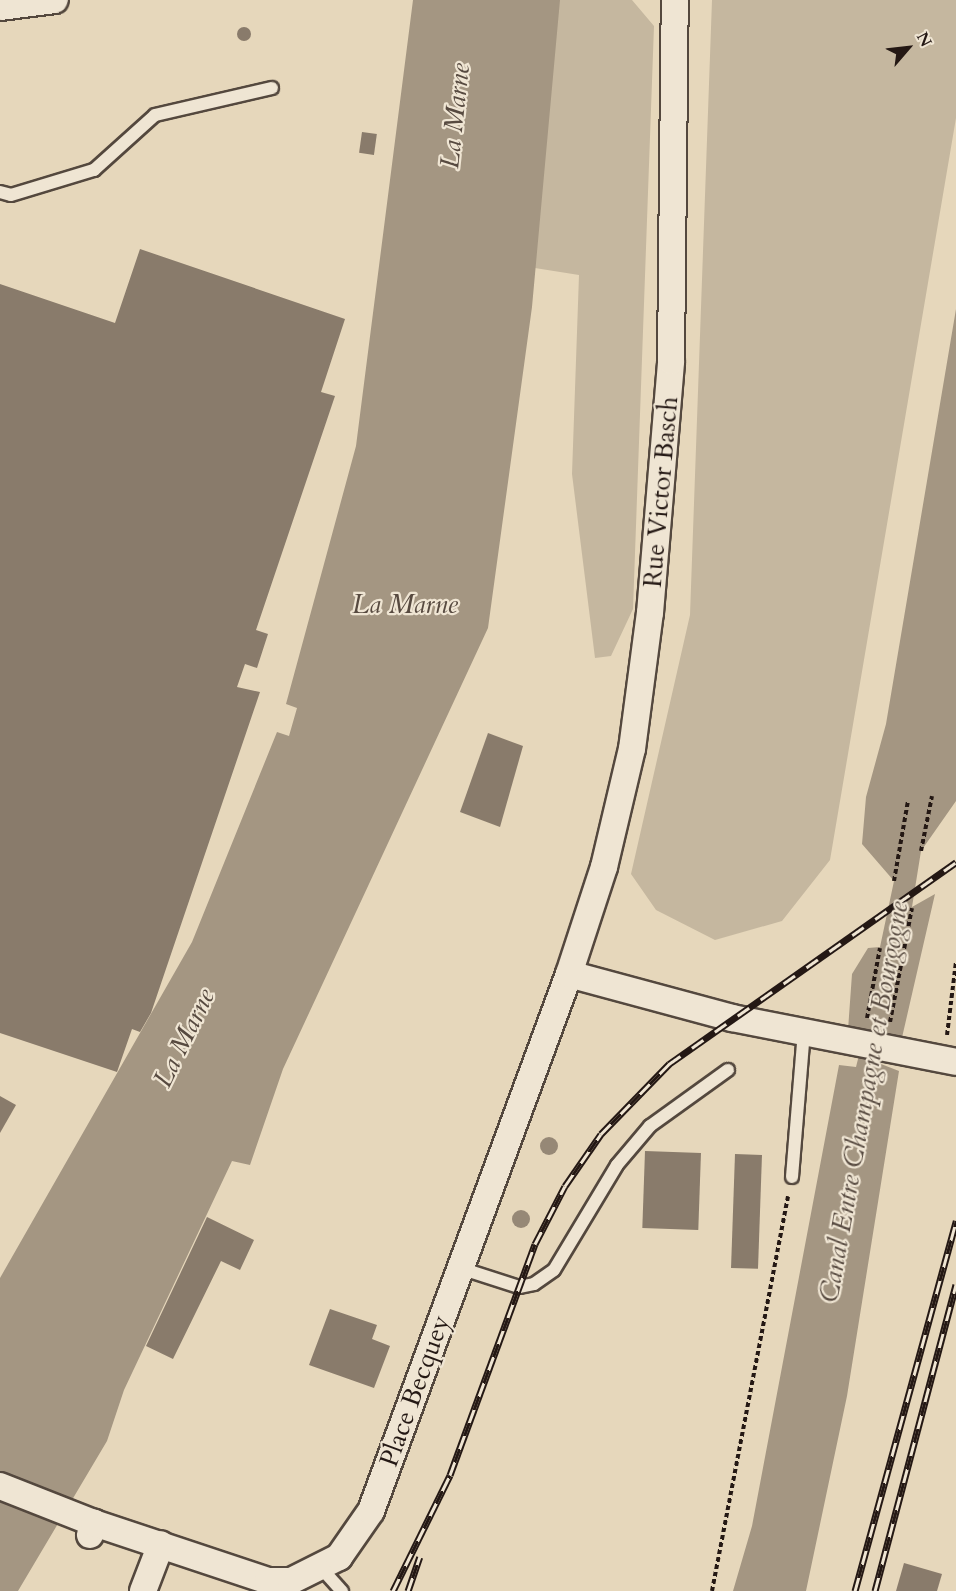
<!DOCTYPE html>
<html>
<head>
<meta charset="utf-8">
<style>
	body { margin:0 }
	#map { position:relative; width:956px; height:1591px; overflow:hidden; background:#e6d7bb; font-family:Cardo,serif }
	div>[style] { position:absolute }
	.green>* { inset:0; background:#c5b79f }
	.water>* { inset:0; background:#a49682 }
	.building>* { inset:0; background:#897b6b; transform-origin:0 0 }
	.round { border-radius:50% }
	.path>* { height:4px; margin-top:-2px; transform-origin:0; background:repeating-linear-gradient(90deg,#241814 0 4.5px,transparent 0 7.5px) }
	.roads { filter:drop-shadow(2px 0 #54483e) drop-shadow(-2px 0 #54483e) drop-shadow(0 2px #54483e) drop-shadow(0 -2px #54483e) }
	.service>* { height:12px; margin:-6px; padding:0 6px; transform-origin:6px; border-radius:6px; background:#efe5d3 }
	.minor>* { height:26px; margin:-13px; padding:0 13px; transform-origin:13px; border-radius:13px; background:#efe5d3 }
	.rail>* { height:7px; margin-top:-3.5px; transform-origin:0; background:repeating-linear-gradient(90deg,#efe5d3 0 14px,#241814 0 28px); box-sizing:border-box; border-block:2px solid #241814 }
	.trees>* { width:18px; height:18px; margin:-9px; border-radius:50%; background:#968876 }
	span { translate:-50% -50%; white-space:nowrap; text-align:center; line-height:1.15; -webkit-text-stroke:4.5px #efe5d3; paint-order:stroke }
	.street-label { font-size:26px; color:#241814 }
	.water-label { font-size:27px; color:#574a40; font-style:italic }
	.north { position:absolute; left:878px; top:18px; width:60px; height:60px; -webkit-text-stroke:4px #efe5d3; paint-order:stroke; rotate:62deg; font-size:16px; font-weight:700; line-height:24px; text-align:center; color:#241814 }
	.north::after { content:''; display:block; margin:auto; width:21px; height:27px; background:#241814; clip-path:polygon(50% 0,100% 100%,50% 72%,0 100%) }
</style>
</head>
<body>
<div id="map">
	<div class="green">
		<div style="clip-path:polygon(540px 0,632px 0,654px 26px,633px 609px,611px 656px,595px 658px,572px 474px,579px 275px,516px 265px)"></div>
		<div style="clip-path:polygon(712px 0,956px 0,956px 118px,830px 860px,782px 921px,715px 940px,656px 910px,631px 874px,690px 615px)"></div>
	</div>
	<div class="water">
		<div style="clip-path:polygon(413px 0,560px 0,532px 307px,488px 628px,283px 1069px,250px 1165px,232px 1161px,124px 1390px,107px 1441px,18px 1591px,0 1591px,0 1278px,192px 942px,277px 732px,289px 736px,297px 708px,286px 704px,356px 446px)"></div>
		<div style="clip-path:polygon(956px 309px,956px 801px,921px 851px,912px 907px,935px 894px,901px 1042px,886px 1039px,881px 1064px,899px 1071px,847px 1396px,806px 1591px,733px 1591px,752px 1526px,839px 1065px,856px 1067px,864px 1035px,848px 1030px,852px 974px,868px 948px,880px 947px,894px 881px,862px 844px,866px 797px,886px 724px)"></div>
	</div>
	<div class="building">
		<div class="round" style="left:237px;top:27px;width:14px;height:14px"></div>
		<div style="left:362px;top:132px;width:15px;height:21px;rotate:8deg"></div>
		<div style="clip-path:polygon(140px 249px,345px 319px,321px 392px,335px 396px,256px 630px,268px 634px,257px 668px,245px 664px,237px 687px,260px 692px,151px 1013px,140px 1032px,132px 1029px,117px 1072px,0 1033px,0 284px,115px 323px)"></div>
		<div style="clip-path:polygon(488px 733px,523px 746px,500px 827px,460px 812px)"></div>
		<div style="clip-path:polygon(0 1096px,16px 1105px,0 1133px)"></div>
		<div style="left:645px;top:1151px;width:56px;height:77px;rotate:2deg"></div>
		<div style="left:735px;top:1154px;width:27px;height:114px;rotate:2deg"></div>
		<div style="clip-path:polygon(207px 1217px,254px 1240px,240px 1270px,221px 1261px,173px 1359px,146px 1346px)"></div>
		<div style="clip-path:polygon(330px 1309px,377px 1325px,372px 1339px,390px 1346px,374px 1388px,309px 1365px)"></div>
		<div style="clip-path:polygon(904px 1563px,942px 1574px,937px 1591px,896px 1591px)"></div>
	</div>
	<div class="path">
		<div style="left:921px;top:851px;width:56px;rotate:-78.7deg"></div>
		<div style="left:894px;top:881px;width:81px;rotate:-80.1deg"></div>
		<div style="left:867px;top:1018px;width:71px;rotate:-79.5deg"></div>
		<div style="left:890px;top:1022px;width:116px;rotate:-79.1deg"></div>
		<div style="left:947px;top:1035px;width:74px;rotate:-83deg"></div>
		<div style="left:712px;top:1591px;width:402px;rotate:-79.1deg"></div>
	</div>
	<div class="roads">
		<div class="service">
			<div style="left:0;top:192px;width:11px;rotate:15deg"></div>
			<div style="left:11px;top:195px;width:87px;rotate:-16.8deg"></div>
			<div style="left:94px;top:170px;width:82px;rotate:-42deg"></div>
			<div style="left:155px;top:115px;width:120px;rotate:-13deg"></div>
			<div style="left:792px;top:1177px;width:145px;rotate:-85.3deg"></div>
			<div style="left:460px;top:1268px;width:62px;rotate:17.9deg"></div>
			<div style="left:519px;top:1287px;width:15px;rotate:-11deg"></div>
			<div style="left:534px;top:1284px;width:24px;rotate:-35deg"></div>
			<div style="left:554px;top:1270px;width:122px;rotate:-59deg"></div>
			<div style="left:617px;top:1165px;width:51px;rotate:-49.8deg"></div>
			<div style="left:650px;top:1126px;width:96px;rotate:-35.7deg"></div>
			<div style="left:322px;top:1569px;width:30px;rotate:48deg"></div>
		</div>
		<div class="minor">
			<div style="left:0;top:7px;width:55px;rotate:-7.3deg"></div>
			<div style="left:569px;top:974px;width:169px;rotate:15.1deg"></div>
			<div style="left:732px;top:1018px;width:228px;rotate:11.1deg"></div>
			<div style="left:0;top:1486px;width:101px;rotate:21.5deg"></div>
			<div style="left:90px;top:1535px;width:13px;rotate:-72deg"></div>
			<div style="left:94px;top:1523px;width:183px;rotate:18.4deg"></div>
			<div style="left:268px;top:1581px;width:23px"></div>
			<div style="left:291px;top:1581px;width:54px;rotate:-26.6deg"></div>
			<div style="left:339px;top:1557px;width:56px;rotate:-55.2deg"></div>
			<div style="left:371px;top:1511px;width:572px;rotate:-69.76deg"></div>
			<div style="left:569px;top:974px;width:113px;rotate:-71.9deg"></div>
			<div style="left:604px;top:867px;width:121px;rotate:-76.7deg"></div>
			<div style="left:632px;top:749px;width:137px;rotate:-82.5deg"></div>
			<div style="left:650px;top:613px;width:253px;rotate:-85.2deg"></div>
			<div style="left:671px;top:361px;width:361px;rotate:-89.4deg"></div>
			<div style="left:143px;top:1591px;width:50px;rotate:-69deg"></div>
		</div>
	</div>
	<div class="rail">
		<div style="left:393px;top:1591px;width:129px;rotate:-63.8deg"></div>
		<div style="left:450px;top:1475px;width:246px;rotate:-69.8deg"></div>
		<div style="left:535px;top:1244px;width:65px;rotate:-62.7deg"></div>
		<div style="left:565px;top:1186px;width:63px;rotate:-55.3deg"></div>
		<div style="left:601px;top:1134px;width:98px;rotate:-45.8deg"></div>
		<div style="left:669px;top:1064px;width:351px;rotate:-35.1deg"></div>
		<div style="left:408px;top:1591px;width:36px;rotate:-71deg"></div>
		<div style="left:855px;top:1591px;width:384px;rotate:-74.7deg"></div>
		<div style="left:875px;top:1591px;width:317px;rotate:-75.2deg"></div>
	</div>
	<div class="trees">
		<div style="left:549px;top:1146px"></div>
		<div style="left:521px;top:1219px"></div>
	</div>
	<div class="street-label">
		<span style="left:661px;top:492px;rotate:-85deg">Rue Victor Basch</span>
		<span style="left:415px;top:1391px;rotate:-70deg">Place Becquey</span>
	</div>
	<div class="water-label">
		<span style="left:455px;top:116px;rotate:-84deg">La Marne</span>
		<span style="left:405px;top:605px">La Marne</span>
		<span style="left:184px;top:1038px;rotate:-64deg">La Marne</span>
		<span style="left:864px;top:1102px;rotate:-80deg">Canal Entre Champagne et Bourgogne</span>
	</div>
	<div class="north">N</div>
</div>
</body>
</html>
